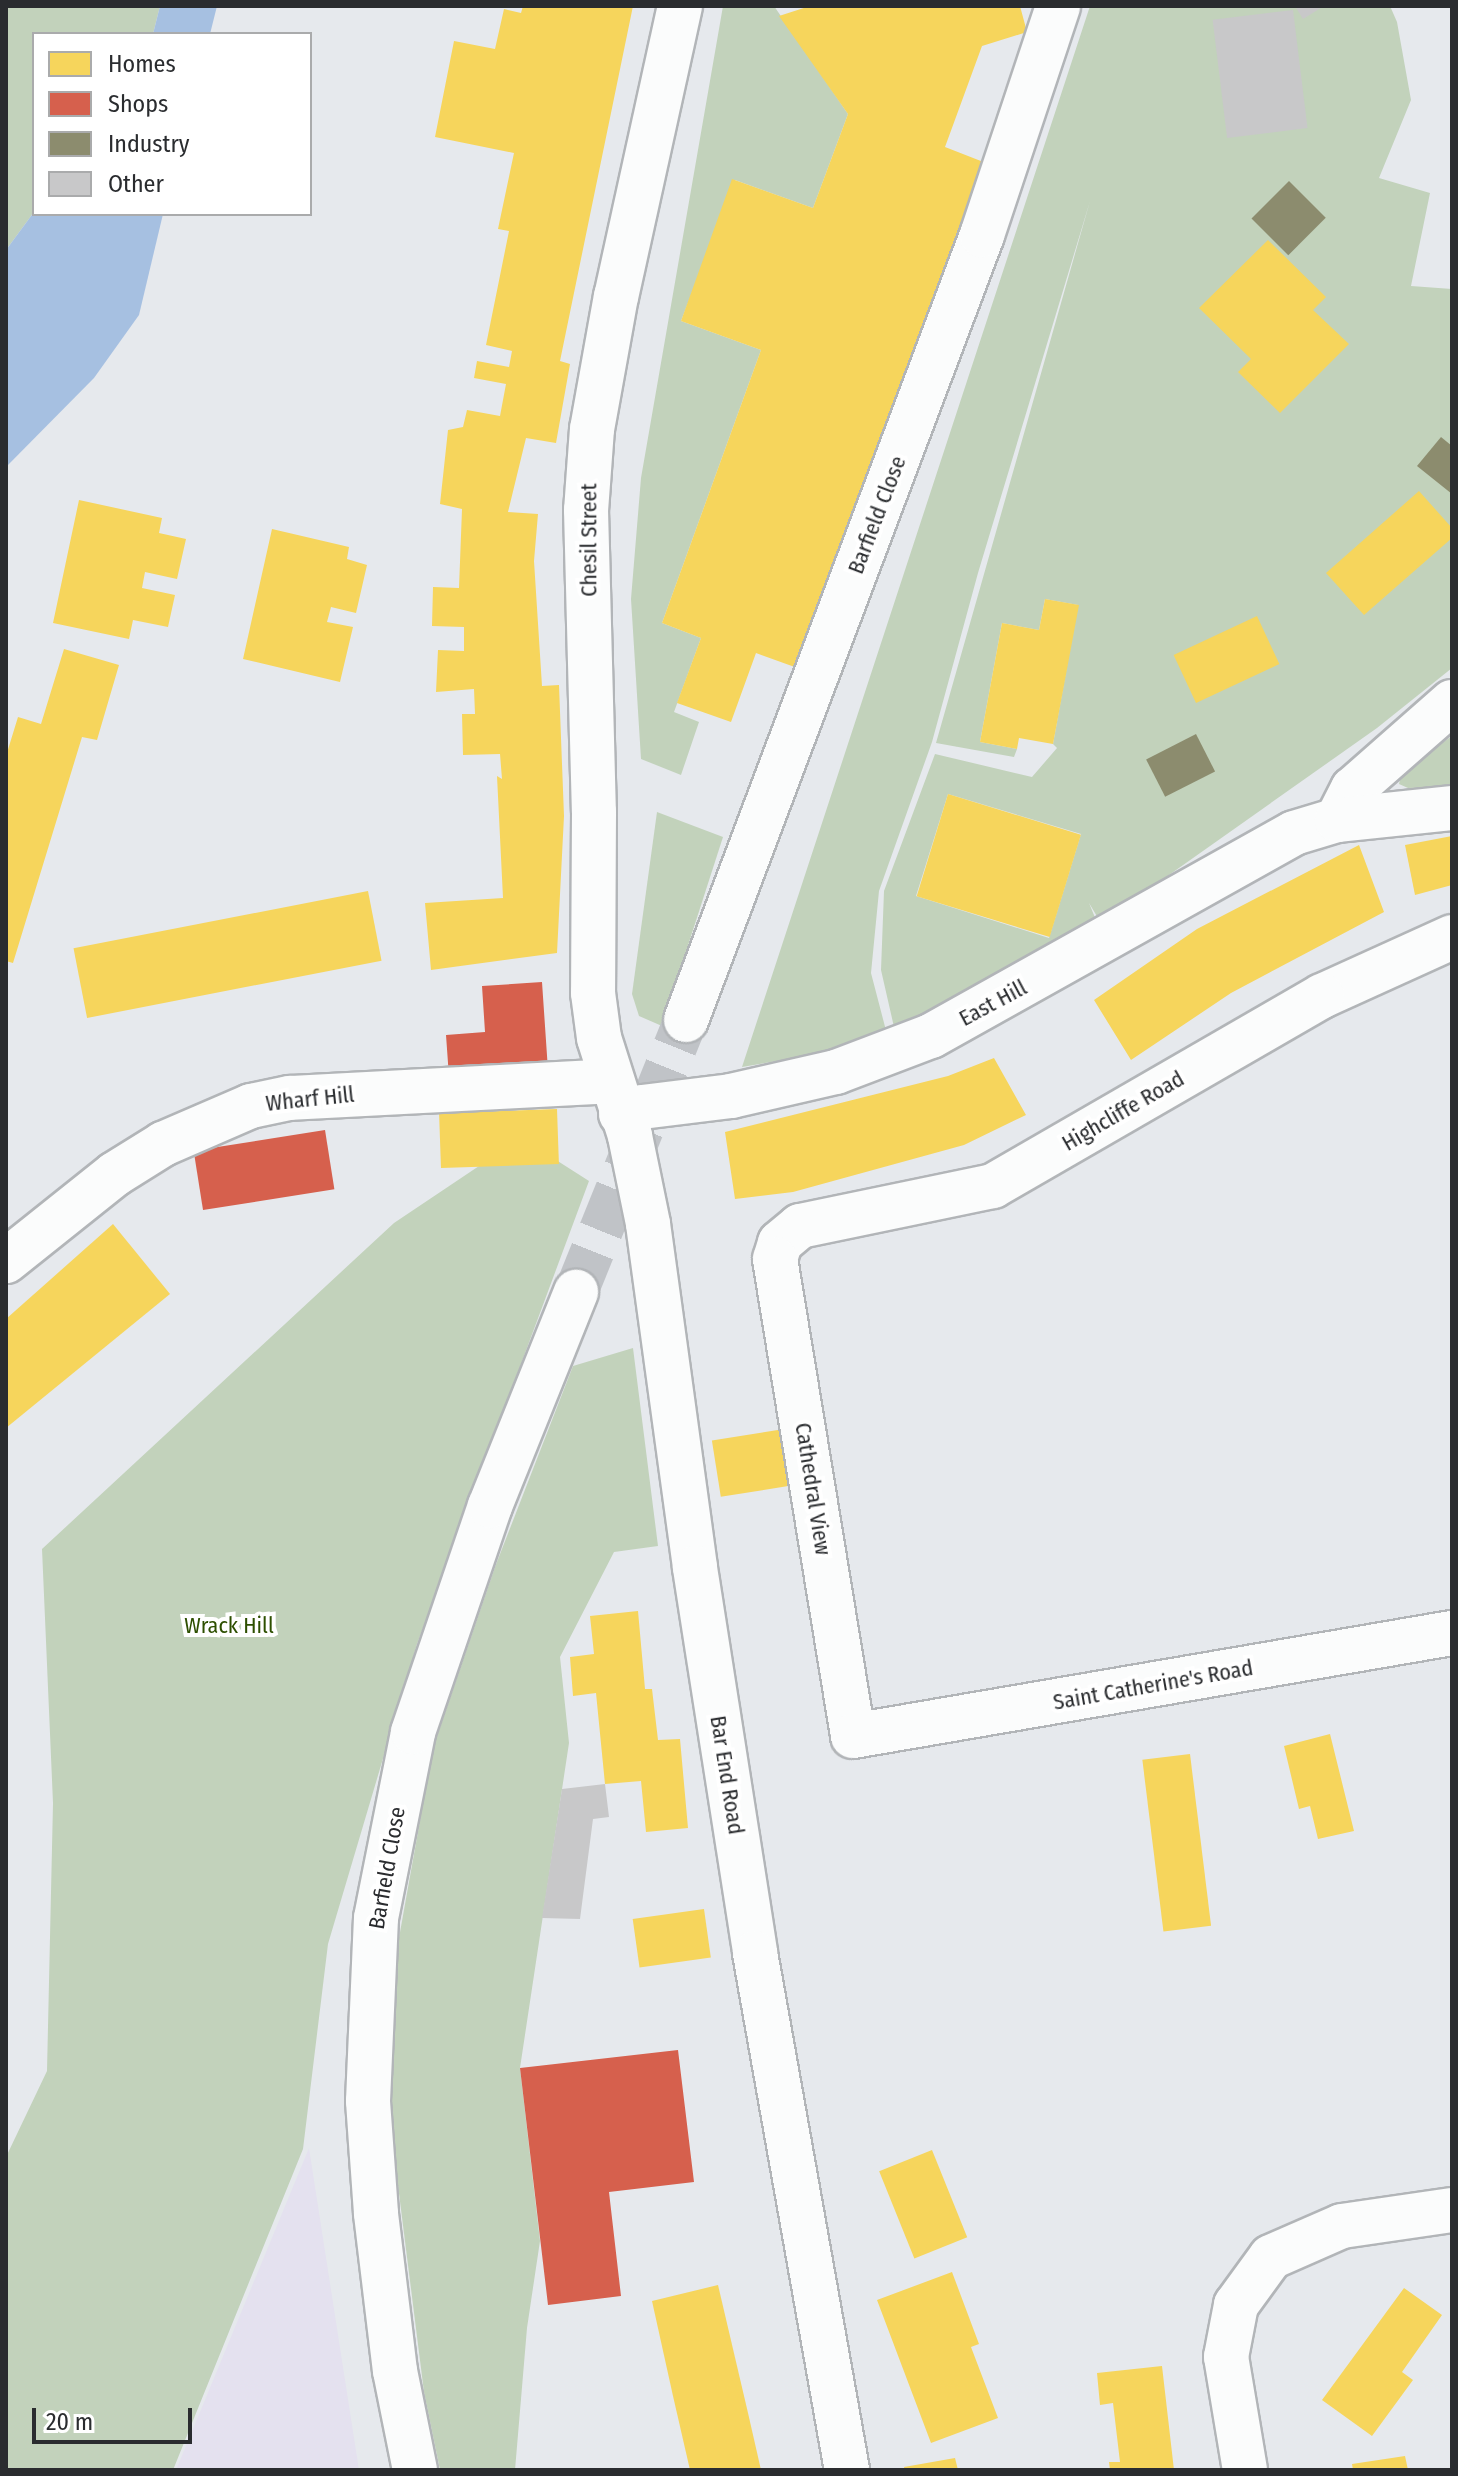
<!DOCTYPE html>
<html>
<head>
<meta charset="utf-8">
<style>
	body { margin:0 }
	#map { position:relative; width:1458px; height:2476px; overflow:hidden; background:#e6e9ed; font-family:"Fira Sans Condensed",sans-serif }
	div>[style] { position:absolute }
	.industrial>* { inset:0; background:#e4e1ef }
	.green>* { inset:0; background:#c2d2bb }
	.water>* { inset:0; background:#a6c0e1 }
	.homes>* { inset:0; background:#f6d55c; transform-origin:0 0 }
	.shops>* { inset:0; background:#d6604d; transform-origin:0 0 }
	.industry>* { inset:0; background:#8c8c6e; transform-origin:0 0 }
	.building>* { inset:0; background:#c8c8c9; transform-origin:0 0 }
	.minor-tunnel>* { height:44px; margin-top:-22px; transform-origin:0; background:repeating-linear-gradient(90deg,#c0c3c7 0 44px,transparent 0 66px) }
	.roads { filter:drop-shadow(2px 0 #b2b5b8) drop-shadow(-2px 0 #b2b5b8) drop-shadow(0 2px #b2b5b8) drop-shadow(0 -2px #b2b5b8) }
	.minor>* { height:44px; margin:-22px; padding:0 22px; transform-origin:22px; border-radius:22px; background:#fbfcfc }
	.major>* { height:44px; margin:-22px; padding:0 22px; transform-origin:22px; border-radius:22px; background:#fbfcfc }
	span { translate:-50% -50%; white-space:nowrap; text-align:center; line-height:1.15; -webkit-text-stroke:8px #fff; paint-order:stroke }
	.street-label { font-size:22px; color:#2a2c2f }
	.park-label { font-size:22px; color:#2d4f00 }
	.frame { position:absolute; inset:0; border:8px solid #2a2c2f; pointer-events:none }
	.legend { position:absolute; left:32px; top:32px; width:280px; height:184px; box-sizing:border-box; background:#fff; border:2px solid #aaabac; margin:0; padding:10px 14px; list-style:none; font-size:24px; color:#2a2c2f }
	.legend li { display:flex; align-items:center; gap:16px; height:40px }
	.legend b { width:40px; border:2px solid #aaabac }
	.scale { position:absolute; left:32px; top:2408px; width:160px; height:36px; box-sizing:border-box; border:4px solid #2a2c2f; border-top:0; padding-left:10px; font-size:24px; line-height:28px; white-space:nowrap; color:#2a2c2f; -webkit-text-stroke:6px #fff; paint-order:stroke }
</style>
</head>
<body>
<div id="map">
	<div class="industrial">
		<div style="clip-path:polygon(309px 2148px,359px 2470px,176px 2470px)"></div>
	</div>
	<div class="green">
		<div style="clip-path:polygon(6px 6px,160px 6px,153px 34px,34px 34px,34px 212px,6px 250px)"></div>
		<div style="clip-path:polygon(723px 6px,774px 6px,848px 114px,813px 208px,735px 180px,681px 321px,761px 350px,662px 623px,701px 638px,674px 712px,699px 722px,681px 775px,641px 759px,631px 599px,641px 478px)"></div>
		<div style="clip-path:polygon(evenodd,1090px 6px,1390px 6px,1397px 22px,1411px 100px,1379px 178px,1430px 193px,1411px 286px,1452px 289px,1452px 668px,1377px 728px,1101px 923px,1089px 903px,1096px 920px,1005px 977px,894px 1027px,881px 970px,884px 891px,935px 754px,1032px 777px,1057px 748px,1053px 744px,1078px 605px,1045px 599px,1039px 630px,1002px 623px,980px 742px,1017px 749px,1014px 757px,936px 743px,1090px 201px,978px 573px,932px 742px,879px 891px,871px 973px,889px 1042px,742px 1067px,1090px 6px,948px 794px,1081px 834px,1049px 938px,916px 896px,948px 794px)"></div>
		<div style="clip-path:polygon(1452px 736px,1452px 787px,1408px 788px,1399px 784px,1402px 771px)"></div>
		<div style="clip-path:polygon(657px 812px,723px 837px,662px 1026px,639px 1016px,632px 994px)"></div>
		<div style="clip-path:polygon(542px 1151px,589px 1181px,417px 1644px,328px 1944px,303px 2149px,173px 2470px,6px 2470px,6px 2157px,47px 2071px,53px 1803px,42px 1549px,394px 1223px,482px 1164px)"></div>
		<div style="clip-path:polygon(633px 1348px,658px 1546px,614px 1552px,560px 1657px,569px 1743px,520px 2068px,540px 2241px,527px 2328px,515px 2470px,440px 2470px,424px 2392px,390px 2122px,397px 1949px,433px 1748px,495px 1567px,573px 1366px)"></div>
	</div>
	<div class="water">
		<div style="clip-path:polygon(160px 6px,217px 6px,210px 34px,153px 34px)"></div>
		<div style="clip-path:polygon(34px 212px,163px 214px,139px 315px,94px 378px,6px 467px,6px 250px)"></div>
	</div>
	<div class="homes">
		<div style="clip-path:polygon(523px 6px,633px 6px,560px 361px,570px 364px,556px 443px,526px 438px,508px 512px,538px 514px,534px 561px,542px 686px,559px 685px,564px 816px,557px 953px,431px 970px,425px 903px,503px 898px,497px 776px,502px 779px,500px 754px,463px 755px,462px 714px,475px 714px,474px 689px,436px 692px,438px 650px,464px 651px,464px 627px,432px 626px,433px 587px,459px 588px,462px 509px,440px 504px,448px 430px,463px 427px,467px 410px,500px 416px,506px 384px,474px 378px,477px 361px,509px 367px,512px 351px,486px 345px,509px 231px,498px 229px,514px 153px,435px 137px,454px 41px,495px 49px,504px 9px,521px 13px)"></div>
		<div style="clip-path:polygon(810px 6px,1020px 6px,1027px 32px,982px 46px,945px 147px,986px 163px,803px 670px,756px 653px,731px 722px,677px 703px,701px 638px,662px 623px,761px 350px,681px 321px,732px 179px,813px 208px,848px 114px,779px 16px)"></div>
		<div style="clip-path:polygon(1268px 240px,1326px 297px,1313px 310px,1349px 344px,1280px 413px,1238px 372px,1251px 359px,1199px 308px)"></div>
		<div style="clip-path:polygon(1419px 491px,1452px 528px,1452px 538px,1364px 615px,1326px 573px)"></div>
		<div style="clip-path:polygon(79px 500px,162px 518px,159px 533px,186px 539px,177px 579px,145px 572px,142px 588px,175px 595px,168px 627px,133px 620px,129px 639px,53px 623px)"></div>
		<div style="clip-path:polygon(272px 529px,349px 547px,347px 559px,367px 565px,356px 613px,331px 607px,327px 622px,353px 627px,340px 682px,243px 659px)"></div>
		<div style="clip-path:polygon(1045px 599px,1079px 605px,1053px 744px,1019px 738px,1017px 749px,980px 742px,1002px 623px,1039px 630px)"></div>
		<div style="left:1257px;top:616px;width:53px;height:92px;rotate:65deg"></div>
		<div style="clip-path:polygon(64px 649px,119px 665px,97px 740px,82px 737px,13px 963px,6px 961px,6px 756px,18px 717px,41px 724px)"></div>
		<div style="left:948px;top:794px;width:139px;height:107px;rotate:17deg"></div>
		<div style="clip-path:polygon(1452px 836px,1452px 885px,1415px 895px,1405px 845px)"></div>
		<div style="clip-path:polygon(1359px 845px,1384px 912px,1231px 993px,1131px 1060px,1094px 1000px,1197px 929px)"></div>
		<div style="left:368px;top:891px;width:71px;height:300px;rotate:79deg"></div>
		<div style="clip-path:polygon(994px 1058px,1026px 1115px,964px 1145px,793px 1192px,735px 1199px,725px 1132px,948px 1076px)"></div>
		<div style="left:557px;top:1109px;width:55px;height:118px;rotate:88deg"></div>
		<div style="clip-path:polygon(113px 1224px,170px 1294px,6px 1428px,6px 1319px)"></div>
		<div style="left:784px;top:1429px;width:57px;height:73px;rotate:81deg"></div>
		<div style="clip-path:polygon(638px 1611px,645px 1689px,652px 1689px,658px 1740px,680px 1739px,688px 1828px,646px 1832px,641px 1781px,605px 1784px,596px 1693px,573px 1696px,570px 1657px,594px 1654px,590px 1616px)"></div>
		<div style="clip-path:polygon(1330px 1734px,1354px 1831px,1318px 1839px,1310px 1806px,1299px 1809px,1284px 1746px)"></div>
		<div style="left:1190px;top:1754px;width:173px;height:48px;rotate:83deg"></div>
		<div style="left:704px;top:1909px;width:49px;height:72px;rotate:82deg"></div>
		<div style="left:932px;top:2150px;width:94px;height:57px;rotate:68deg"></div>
		<div style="clip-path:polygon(952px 2272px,979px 2344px,971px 2347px,998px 2418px,931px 2443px,877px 2300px)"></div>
		<div style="clip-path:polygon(718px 2285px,748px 2413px,761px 2470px,690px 2470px,673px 2396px,652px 2301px)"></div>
		<div style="clip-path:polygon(1404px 2288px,1442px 2315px,1402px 2372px,1413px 2380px,1372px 2436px,1322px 2400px)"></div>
		<div style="clip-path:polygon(1162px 2366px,1174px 2470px,1110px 2470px,1109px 2462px,1120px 2462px,1113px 2403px,1100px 2405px,1097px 2373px)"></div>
		<div style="clip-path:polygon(1405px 2456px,1408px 2470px,1353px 2470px,1352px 2464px)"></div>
		<div style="clip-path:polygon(955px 2458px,958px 2470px,905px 2470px,904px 2467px)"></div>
	</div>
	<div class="shops">
		<div style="clip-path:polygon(542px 982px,548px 1070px,449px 1077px,446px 1035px,485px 1032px,482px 986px)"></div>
		<div style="left:325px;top:1130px;width:60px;height:133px;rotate:81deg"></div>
		<div style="clip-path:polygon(678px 2050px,694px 2182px,609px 2192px,621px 2296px,548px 2305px,520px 2068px)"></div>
	</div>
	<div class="industry">
		<div style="left:1289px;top:181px;width:52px;height:53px;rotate:45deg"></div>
		<div style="clip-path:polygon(1441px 437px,1452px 446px,1452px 494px,1417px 466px)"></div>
		<div style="left:1196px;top:734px;width:42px;height:56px;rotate:63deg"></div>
	</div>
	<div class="building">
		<div style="clip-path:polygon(1295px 6px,1324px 6px,1303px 19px)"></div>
		<div style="left:1293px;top:10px;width:119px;height:81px;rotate:83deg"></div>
		<div style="clip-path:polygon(605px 1784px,609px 1817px,593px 1819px,580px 1919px,542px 1918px,562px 1789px)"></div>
	</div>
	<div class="minor-tunnel">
		<div style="left:576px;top:1292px;width:293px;rotate:-68deg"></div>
	</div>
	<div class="roads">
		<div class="minor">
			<div style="left:1337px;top:820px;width:35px;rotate:-63deg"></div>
			<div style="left:1353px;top:789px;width:132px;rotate:-41.3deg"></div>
			<div style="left:1452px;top:937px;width:143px;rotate:155.6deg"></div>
			<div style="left:1322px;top:996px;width:380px;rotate:150deg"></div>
			<div style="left:993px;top:1186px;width:197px;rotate:168.3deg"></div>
			<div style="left:800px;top:1226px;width:26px;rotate:140deg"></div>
			<div style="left:780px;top:1243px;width:17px;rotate:107deg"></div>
			<div style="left:775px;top:1259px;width:483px;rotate:80.7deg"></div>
			<div style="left:853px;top:1736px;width:608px;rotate:-9.76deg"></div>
			<div style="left:686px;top:1020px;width:839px;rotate:-69.34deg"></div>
			<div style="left:982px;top:235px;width:241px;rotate:-71.6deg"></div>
			<div style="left:621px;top:1114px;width:22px;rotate:-18deg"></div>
			<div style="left:642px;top:1107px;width:90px;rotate:-7deg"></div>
			<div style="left:731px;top:1096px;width:108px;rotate:-12.9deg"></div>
			<div style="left:836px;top:1072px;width:102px;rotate:-20.8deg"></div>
			<div style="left:931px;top:1036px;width:416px;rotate:-29.2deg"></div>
			<div style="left:1294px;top:833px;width:45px;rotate:-16.8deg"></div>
			<div style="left:1337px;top:820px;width:116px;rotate:-6deg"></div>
			<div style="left:6px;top:1261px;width:139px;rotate:-38.6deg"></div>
			<div style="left:115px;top:1174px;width:57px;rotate:-32deg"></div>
			<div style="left:163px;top:1144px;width:96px;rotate:-23.4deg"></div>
			<div style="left:251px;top:1106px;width:40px;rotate:-12deg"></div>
			<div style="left:290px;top:1098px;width:322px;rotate:-3deg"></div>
			<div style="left:415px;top:2470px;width:101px;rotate:-101.4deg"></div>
			<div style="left:395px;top:2371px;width:159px;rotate:-96.9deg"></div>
			<div style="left:376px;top:2213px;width:112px;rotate:-94.1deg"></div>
			<div style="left:368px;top:2101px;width:183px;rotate:-87.5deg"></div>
			<div style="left:376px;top:1918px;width:190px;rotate:-78.7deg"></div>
			<div style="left:413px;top:1732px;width:239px;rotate:-71.2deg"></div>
			<div style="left:490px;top:1506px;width:231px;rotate:-68.1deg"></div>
			<div style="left:1245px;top:2470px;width:115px;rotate:-99.5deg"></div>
			<div style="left:1226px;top:2357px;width:53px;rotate:-79.1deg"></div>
			<div style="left:1236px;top:2305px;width:59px;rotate:-53.9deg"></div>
			<div style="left:1271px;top:2257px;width:77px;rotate:-23.6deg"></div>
			<div style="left:1342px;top:2226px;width:111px;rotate:-8.3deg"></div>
		</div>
		<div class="major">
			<div style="left:680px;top:6px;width:297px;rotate:102.4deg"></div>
			<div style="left:616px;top:296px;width:135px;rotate:100.2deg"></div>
			<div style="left:592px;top:429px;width:81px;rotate:94.2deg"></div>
			<div style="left:586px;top:510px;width:302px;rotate:88.5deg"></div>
			<div style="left:594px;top:812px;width:181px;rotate:90.3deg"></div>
			<div style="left:593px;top:993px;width:45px;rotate:82.4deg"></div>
			<div style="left:599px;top:1038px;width:103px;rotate:72.4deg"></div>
			<div style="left:630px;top:1136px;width:90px;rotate:78.4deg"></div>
			<div style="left:648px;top:1224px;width:347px;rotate:82.2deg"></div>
			<div style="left:695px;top:1568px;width:390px;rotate:81.1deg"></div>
			<div style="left:755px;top:1953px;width:525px;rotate:79.91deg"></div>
		</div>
	</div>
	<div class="street-label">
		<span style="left:877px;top:515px;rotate:-69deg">Barfield Close</span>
		<span style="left:589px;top:540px;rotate:-90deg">Chesil Street</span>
		<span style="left:993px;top:1003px;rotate:-28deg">East Hill</span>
		<span style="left:310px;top:1099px;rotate:-6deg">Wharf Hill</span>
		<span style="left:1123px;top:1111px;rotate:-30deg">Highcliffe Road</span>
		<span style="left:813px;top:1489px;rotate:81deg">Cathedral View</span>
		<span style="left:1153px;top:1685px;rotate:-10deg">Saint Catherine's Road</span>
		<span style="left:727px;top:1775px;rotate:81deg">Bar End Road</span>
		<span style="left:387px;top:1868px;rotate:-80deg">Barfield Close</span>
	</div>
	<div class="park-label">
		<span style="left:229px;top:1626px">Wrack Hill</span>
	</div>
	<div class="frame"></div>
	<ul class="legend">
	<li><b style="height:22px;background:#f6d55c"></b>Homes</li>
	<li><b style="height:22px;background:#d6604d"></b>Shops</li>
	<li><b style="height:22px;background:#8c8c6e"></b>Industry</li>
	<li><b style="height:22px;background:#c8c8c9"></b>Other</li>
	</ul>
	<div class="scale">20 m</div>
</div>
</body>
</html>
